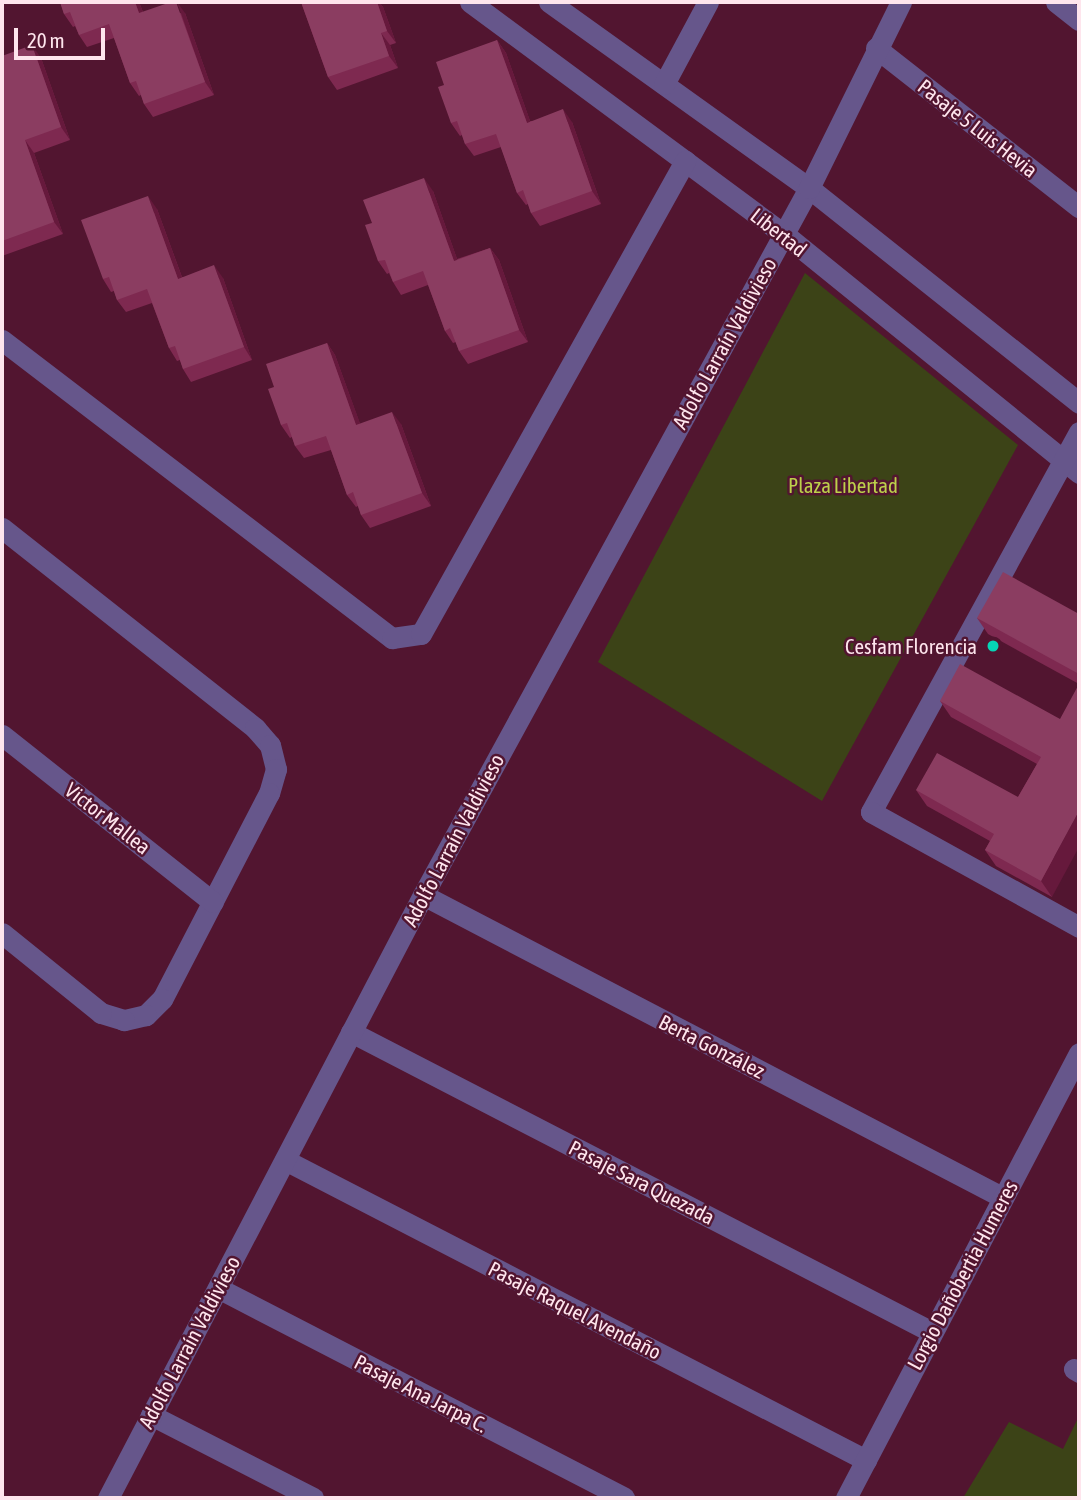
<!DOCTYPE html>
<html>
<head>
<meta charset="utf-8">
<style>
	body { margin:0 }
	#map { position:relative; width:1081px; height:1500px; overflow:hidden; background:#521530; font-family:"Asap Condensed",sans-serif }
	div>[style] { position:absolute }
	.green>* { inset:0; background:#3c4317 }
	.minor>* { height:21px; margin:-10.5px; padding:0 10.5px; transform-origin:10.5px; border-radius:10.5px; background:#66568b }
	.wall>* { inset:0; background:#7e2950 }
	.shaded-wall>* { inset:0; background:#66193c }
	.building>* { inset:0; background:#8b3d61 }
	.dots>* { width:19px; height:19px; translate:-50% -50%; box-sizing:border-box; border:4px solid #521530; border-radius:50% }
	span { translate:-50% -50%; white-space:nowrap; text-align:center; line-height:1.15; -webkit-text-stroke:5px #521530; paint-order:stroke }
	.street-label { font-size:21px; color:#fee5ed }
	.park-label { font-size:21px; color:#bdd04b }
	.poi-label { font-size:21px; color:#fee5ed }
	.right { translate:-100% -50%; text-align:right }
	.frame { position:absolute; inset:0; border:4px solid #fee5ed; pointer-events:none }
	.scale { position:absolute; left:14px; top:28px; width:91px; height:32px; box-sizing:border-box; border:4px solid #fee5ed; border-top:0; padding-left:9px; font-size:21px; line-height:24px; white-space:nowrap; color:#fee5ed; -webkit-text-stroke:5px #521530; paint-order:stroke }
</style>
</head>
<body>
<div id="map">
	<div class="green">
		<div style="clip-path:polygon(805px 273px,1018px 445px,822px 801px,598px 662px)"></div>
		<div style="clip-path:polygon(1079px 1416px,1079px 1498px,963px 1498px,1009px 1422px,1063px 1449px)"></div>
	</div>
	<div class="minor">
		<div style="left:470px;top:2px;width:390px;rotate:36.5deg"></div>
		<div style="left:784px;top:234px;width:380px;rotate:39deg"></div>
		<div style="left:549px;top:2px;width:320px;rotate:35.6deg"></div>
		<div style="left:809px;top:188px;width:345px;rotate:38.5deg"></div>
		<div style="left:1056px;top:2px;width:29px;rotate:38deg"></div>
		<div style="left:876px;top:48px;width:258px;rotate:38.1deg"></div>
		<div style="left:664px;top:84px;width:93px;rotate:-61.8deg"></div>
		<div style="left:2px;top:340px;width:491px;rotate:37.4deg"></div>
		<div style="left:392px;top:638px;width:29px;rotate:-8deg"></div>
		<div style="left:421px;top:634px;width:542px;rotate:-60.83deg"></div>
		<div style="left:1079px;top:432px;width:433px;rotate:118.7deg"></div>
		<div style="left:871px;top:812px;width:238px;rotate:28.9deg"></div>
		<div style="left:2px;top:528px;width:323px;rotate:38.3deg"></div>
		<div style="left:255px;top:728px;width:23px;rotate:49deg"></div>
		<div style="left:270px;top:745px;width:25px;rotate:76deg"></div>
		<div style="left:276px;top:769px;width:25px;rotate:106deg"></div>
		<div style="left:269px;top:793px;width:232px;rotate:117.4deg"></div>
		<div style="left:162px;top:999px;width:23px;rotate:135deg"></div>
		<div style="left:146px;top:1015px;width:23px;rotate:167deg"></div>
		<div style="left:124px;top:1020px;width:24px;rotate:-163deg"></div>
		<div style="left:101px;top:1013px;width:127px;rotate:-141.1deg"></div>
		<div style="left:2px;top:735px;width:269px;rotate:38.4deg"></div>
		<div style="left:423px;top:895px;width:653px;rotate:27.55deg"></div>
		<div style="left:351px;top:1032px;width:654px;rotate:27.31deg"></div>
		<div style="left:285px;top:1160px;width:654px;rotate:27.31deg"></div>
		<div style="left:218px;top:1288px;width:457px;rotate:27.3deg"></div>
		<div style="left:1074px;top:1369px;width:6px;rotate:31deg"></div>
		<div style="left:151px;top:1415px;width:182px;rotate:27.1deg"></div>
		<div style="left:108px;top:1498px;width:680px;rotate:-62.42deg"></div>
		<div style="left:423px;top:895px;width:806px;rotate:-61.37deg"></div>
		<div style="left:809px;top:188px;width:208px;rotate:-63.7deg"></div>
		<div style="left:846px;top:1498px;width:502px;rotate:-62.36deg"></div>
	</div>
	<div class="wall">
		<div style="clip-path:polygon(60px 2px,139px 2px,143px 12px,185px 13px,214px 95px,153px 117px,144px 104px,141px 95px,139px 96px,130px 83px,114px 38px,87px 47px,79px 35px,75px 26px,73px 27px,64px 14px)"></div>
		<div style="clip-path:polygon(301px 2px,379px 2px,383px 7px,396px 43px,390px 45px,398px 68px,337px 90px,328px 77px)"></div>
		<div style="clip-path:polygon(497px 40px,506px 53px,530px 121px,572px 122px,601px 204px,540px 226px,531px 213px,528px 204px,526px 205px,517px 193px,501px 147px,474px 156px,465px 144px,462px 135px,460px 136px,451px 123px,444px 85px)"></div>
		<div style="clip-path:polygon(2px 56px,41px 58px,70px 140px,34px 153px,63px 234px,2px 256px)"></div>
		<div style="clip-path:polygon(433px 191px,457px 259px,490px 248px,499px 260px,528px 342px,468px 364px,459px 351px,456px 342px,453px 343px,445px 331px,428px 285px,401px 295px,393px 282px,389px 273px,387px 274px,378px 261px,372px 223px)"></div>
		<div style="clip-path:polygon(157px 209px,182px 277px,223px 278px,252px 360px,191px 382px,183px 369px,180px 360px,177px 361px,169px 348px,152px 303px,126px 312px,117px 300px,114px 291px,111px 292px,103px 279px)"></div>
		<div style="clip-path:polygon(327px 343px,335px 355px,360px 424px,401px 424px,431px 506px,370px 528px,361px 515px,358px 506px,356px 507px,347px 495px,331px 450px,304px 458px,295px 446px,292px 437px,290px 438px,281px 425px,274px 387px)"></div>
		<div style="clip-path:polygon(1079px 614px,1079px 684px,988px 634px,977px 618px)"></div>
		<div style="clip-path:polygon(940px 701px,1060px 719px,1052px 897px,996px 866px,985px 850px,990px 841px,927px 806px,916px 790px,1018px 797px,1037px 764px,951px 717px)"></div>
	</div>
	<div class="shaded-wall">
		<div style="clip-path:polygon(135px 2px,139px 2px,148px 25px,139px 13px)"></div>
		<div style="clip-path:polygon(177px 2px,185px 13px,214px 95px,205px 82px)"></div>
		<div style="clip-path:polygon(377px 2px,379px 2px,383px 7px,396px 43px,387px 31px)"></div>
		<div style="clip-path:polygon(381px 33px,390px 45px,398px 68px,389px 56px)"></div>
		<div style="clip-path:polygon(497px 40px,506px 53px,535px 135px,527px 123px)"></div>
		<div style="clip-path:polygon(32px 45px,41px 58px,70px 140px,61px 127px)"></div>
		<div style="clip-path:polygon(563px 109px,572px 122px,601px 204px,592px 191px)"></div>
		<div style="clip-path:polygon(25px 140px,34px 153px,63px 234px,54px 222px)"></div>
		<div style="clip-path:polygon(424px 178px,433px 191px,462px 273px,454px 261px)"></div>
		<div style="clip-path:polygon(148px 196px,157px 209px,187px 291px,178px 279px)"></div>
		<div style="clip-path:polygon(490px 248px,499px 260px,528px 342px,519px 330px)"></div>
		<div style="clip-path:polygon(214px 265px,223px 278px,252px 360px,244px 347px)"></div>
		<div style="clip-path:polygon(327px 343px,335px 355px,365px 437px,356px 425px)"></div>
		<div style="clip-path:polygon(392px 412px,401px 424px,431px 506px,422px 493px)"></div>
		<div style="clip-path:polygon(1079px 811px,1079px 847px,1052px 897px,1041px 881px)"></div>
	</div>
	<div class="building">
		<div style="clip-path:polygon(60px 2px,135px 2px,139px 13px,171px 2px,176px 2px,205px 82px,144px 104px,136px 81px,130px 83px,109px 24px,79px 35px,70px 12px,64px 14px)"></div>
		<div style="clip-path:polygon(301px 2px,377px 2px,387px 31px,381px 33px,389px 56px,328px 77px)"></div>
		<div style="clip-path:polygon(497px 40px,527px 123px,563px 109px,592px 191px,531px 213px,523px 190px,517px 193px,496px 134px,465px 144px,457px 121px,451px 123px,438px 87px,444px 85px,436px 62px)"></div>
		<div style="clip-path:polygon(32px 45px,61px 127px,25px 140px,54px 222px,2px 241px,2px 56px)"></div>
		<div style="clip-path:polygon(424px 178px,454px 261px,490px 248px,519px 330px,459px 351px,450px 328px,445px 331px,423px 271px,393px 282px,385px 260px,378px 261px,365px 225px,372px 223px,363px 200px)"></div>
		<div style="clip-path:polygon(148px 196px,178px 279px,214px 265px,244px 347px,183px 369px,175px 346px,169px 348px,147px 289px,117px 300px,109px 277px,103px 279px,81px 220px)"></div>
		<div style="clip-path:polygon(327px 343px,356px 425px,392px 412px,422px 493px,361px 515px,353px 492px,347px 495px,326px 436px,295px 446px,287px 423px,281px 425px,268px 389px,274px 387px,266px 364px)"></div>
		<div style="clip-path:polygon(1003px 572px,1079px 614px,1079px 674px,977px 618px)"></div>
		<div style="clip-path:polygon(960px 664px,1060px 719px,1079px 684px,1079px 811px,1041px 881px,985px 850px,994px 834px,916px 790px,937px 753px,1018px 797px,1041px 757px,940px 701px)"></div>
	</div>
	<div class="dots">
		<div style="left:993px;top:646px;background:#06d5b6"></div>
	</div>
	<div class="street-label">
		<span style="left:978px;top:128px;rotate:38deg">Pasaje 5 Luis Hevia</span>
		<span style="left:779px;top:232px;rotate:38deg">Libertad</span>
		<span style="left:724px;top:343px;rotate:-61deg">Adolfo Larraín Valdivieso</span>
		<span style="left:108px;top:818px;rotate:38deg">Victor Mallea</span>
		<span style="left:453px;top:840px;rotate:-62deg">Adolfo Larraín Valdivieso</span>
		<span style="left:712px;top:1046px;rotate:27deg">Berta González</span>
		<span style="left:642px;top:1182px;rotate:27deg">Pasaje Sara Quezada</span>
		<span style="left:962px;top:1275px;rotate:-62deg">Lorgio Dañobertia Humeres</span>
		<span style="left:575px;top:1310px;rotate:27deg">Pasaje Raquel Avendaño</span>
		<span style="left:189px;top:1342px;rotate:-62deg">Adolfo Larraín Valdivieso</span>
		<span style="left:421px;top:1393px;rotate:27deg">Pasaje Ana Jarpa C.</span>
	</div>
	<div class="park-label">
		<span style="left:843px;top:485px">Plaza Libertad</span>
	</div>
	<div class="poi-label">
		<span class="right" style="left:977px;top:646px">Cesfam Florencia</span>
	</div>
	<div class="frame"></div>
	<div class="scale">20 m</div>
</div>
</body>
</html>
